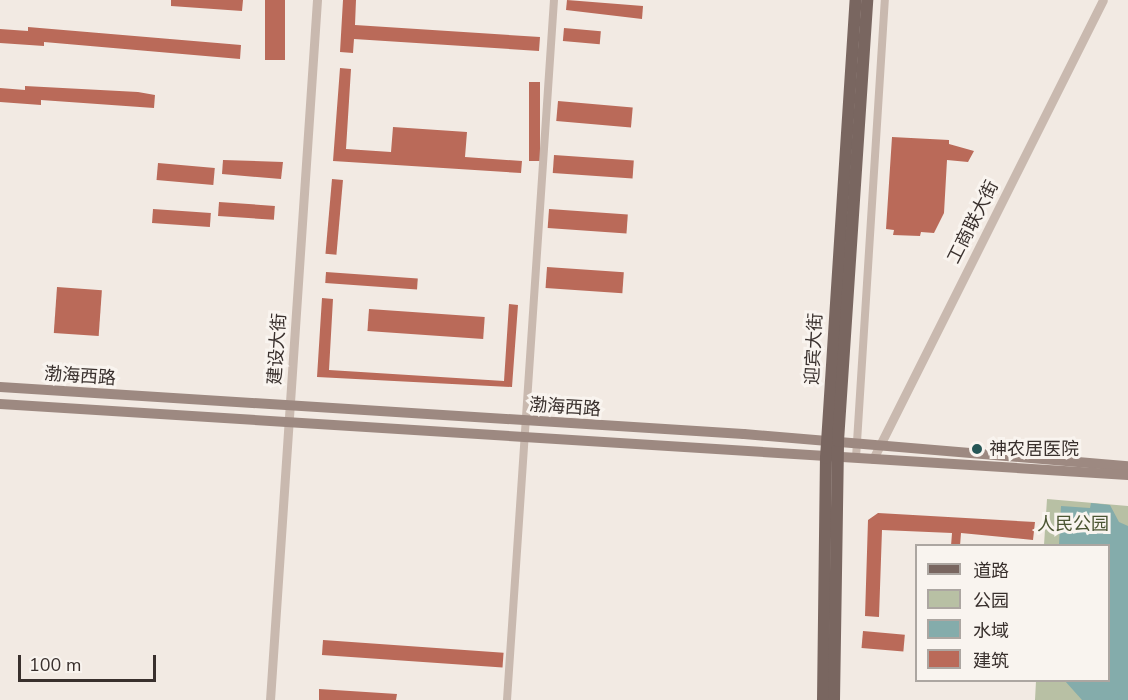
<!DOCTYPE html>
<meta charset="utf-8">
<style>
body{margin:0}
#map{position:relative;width:1128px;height:700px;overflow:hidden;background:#f2eae3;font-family:"Nunito Sans","Noto Sans SC",sans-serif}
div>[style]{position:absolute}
.green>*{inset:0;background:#b8c0a4}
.water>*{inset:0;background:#84acab}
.building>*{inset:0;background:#ba6a59;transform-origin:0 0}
.minor>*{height:8px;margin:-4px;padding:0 4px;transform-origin:4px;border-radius:4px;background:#c9b9af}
.tertiary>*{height:9px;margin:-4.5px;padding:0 4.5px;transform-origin:4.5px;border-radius:4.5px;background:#c9b9af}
.secondary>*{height:10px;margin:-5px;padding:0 5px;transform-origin:5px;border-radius:5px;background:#9d8981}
.primary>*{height:12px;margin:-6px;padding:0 6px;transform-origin:6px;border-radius:6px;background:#796660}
.dots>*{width:16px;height:16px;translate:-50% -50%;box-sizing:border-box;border:3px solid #f9f4ef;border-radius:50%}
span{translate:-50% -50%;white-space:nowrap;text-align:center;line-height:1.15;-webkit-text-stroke:6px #f9f4ef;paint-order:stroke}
.street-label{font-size:18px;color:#39302d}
.poi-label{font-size:18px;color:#39302d}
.left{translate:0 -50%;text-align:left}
.park-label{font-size:18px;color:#4b5533}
.legend{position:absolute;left:915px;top:544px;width:195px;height:138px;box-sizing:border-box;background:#f9f4ef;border:2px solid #aca6a1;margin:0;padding:8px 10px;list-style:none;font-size:18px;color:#39302d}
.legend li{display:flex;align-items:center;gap:12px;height:30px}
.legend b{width:30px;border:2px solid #aca6a1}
.scale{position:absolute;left:18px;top:655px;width:138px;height:27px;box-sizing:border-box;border:3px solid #39302d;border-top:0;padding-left:8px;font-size:18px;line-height:21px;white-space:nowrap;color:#39302d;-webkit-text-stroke:4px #f9f4ef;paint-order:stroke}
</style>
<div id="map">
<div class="green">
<div style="clip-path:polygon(1047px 499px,1128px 506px,1128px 700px,1035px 700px,1036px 681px,1108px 680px,1108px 546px,1044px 545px)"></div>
</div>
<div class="water">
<div style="clip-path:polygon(1091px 503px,1110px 505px,1119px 522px,1128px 526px,1128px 700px,1082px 700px,1065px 681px,1108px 680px,1108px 546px,1059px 545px,1061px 506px,1090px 508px)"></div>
</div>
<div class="building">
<div style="clip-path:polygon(171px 0,243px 0,242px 11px,171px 6px)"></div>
<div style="left:265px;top:0;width:20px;height:60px"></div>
<div style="clip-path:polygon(343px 0,356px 0,355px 25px,540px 37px,539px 51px,354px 39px,353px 53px,340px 52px)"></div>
<div style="clip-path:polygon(567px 0,643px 6px,642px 19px,566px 10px)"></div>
<div style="clip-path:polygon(28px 27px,241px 45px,240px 59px,44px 42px,44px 46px,0 43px,0 29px,28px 31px)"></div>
<div style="left:564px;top:28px;width:37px;height:13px;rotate:5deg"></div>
<div style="clip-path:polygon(340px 68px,351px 69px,346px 149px,391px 152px,393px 127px,467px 132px,465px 157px,522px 161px,521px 173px,333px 161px)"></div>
<div style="left:529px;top:82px;width:11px;height:79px"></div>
<div style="clip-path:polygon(25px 86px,138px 92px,155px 95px,154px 108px,41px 100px,41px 105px,0 102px,0 88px,25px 90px)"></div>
<div style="left:558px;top:101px;width:75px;height:20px;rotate:5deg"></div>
<div style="clip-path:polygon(892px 137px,949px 140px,949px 144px,974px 151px,968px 162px,947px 160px,944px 213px,934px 233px,921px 232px,920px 236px,893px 235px,894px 230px,886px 229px)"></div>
<div style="left:554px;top:155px;width:80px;height:18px;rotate:4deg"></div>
<div style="clip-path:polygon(223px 160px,283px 162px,281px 179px,222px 174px)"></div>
<div style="left:158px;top:163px;width:57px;height:17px;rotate:5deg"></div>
<div style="left:332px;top:179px;width:11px;height:75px;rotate:5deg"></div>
<div style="left:219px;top:202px;width:56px;height:14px;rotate:4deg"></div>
<div style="left:153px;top:209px;width:58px;height:14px;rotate:4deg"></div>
<div style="left:549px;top:209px;width:79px;height:19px;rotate:4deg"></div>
<div style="left:547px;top:267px;width:77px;height:21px;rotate:4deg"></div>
<div style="left:326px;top:272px;width:92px;height:11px;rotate:4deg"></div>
<div style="left:57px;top:287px;width:45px;height:46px;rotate:4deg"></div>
<div style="clip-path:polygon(322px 298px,333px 299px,329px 370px,504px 381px,509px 304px,518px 305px,512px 387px,317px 377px)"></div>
<div style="left:369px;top:309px;width:116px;height:22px;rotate:4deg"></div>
<div style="clip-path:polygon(878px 513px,1035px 522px,1033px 540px,961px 533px,960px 546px,951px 546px,952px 533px,882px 530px,879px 617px,865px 616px,868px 520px)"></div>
<div style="left:863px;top:631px;width:42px;height:17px;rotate:5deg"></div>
<div style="left:323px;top:640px;width:181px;height:15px;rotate:4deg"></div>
<div style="clip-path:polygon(319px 689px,397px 694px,396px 700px,319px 700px)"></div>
</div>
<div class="minor">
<div style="left:856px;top:458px;width:459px;rotate:-86.4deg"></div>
<div style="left:507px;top:700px;width:702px;rotate:-86.16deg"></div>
</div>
<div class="tertiary">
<div style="left:873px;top:459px;width:513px;rotate:-63.39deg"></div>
<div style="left:270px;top:700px;width:702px;rotate:-86.16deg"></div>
</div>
<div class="secondary">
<div style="left:0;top:387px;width:745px;rotate:3.61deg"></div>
<div style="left:744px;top:434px;width:385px;rotate:4.8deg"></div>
<div style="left:0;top:404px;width:1130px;rotate:3.6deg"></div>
</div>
<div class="primary">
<div style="left:823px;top:700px;width:242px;rotate:-89.3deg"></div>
<div style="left:826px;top:458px;width:459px;rotate:-86.3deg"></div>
<div style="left:834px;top:700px;width:259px;rotate:-89.1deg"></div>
<div style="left:838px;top:441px;width:442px;rotate:-86.2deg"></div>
</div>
<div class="dots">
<div style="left:977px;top:449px;background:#265656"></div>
</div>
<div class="street-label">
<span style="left:973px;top:222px;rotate:-63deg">工商联大街</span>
<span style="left:277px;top:349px;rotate:-86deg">建设大街</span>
<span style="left:814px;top:349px;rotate:-87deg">迎宾大街</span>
<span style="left:80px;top:376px;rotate:4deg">渤海西路</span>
<span style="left:565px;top:407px;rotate:4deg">渤海西路</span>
</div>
<div class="poi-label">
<span class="left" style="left:989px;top:449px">神农居医院</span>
</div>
<div class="park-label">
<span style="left:1073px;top:524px">人民公园</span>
</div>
<ul class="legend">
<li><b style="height:8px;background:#796660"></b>道路</li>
<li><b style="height:16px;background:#b8c0a4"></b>公园</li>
<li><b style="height:16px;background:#84acab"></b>水域</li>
<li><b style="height:16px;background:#ba6a59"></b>建筑</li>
</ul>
<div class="scale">100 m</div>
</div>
